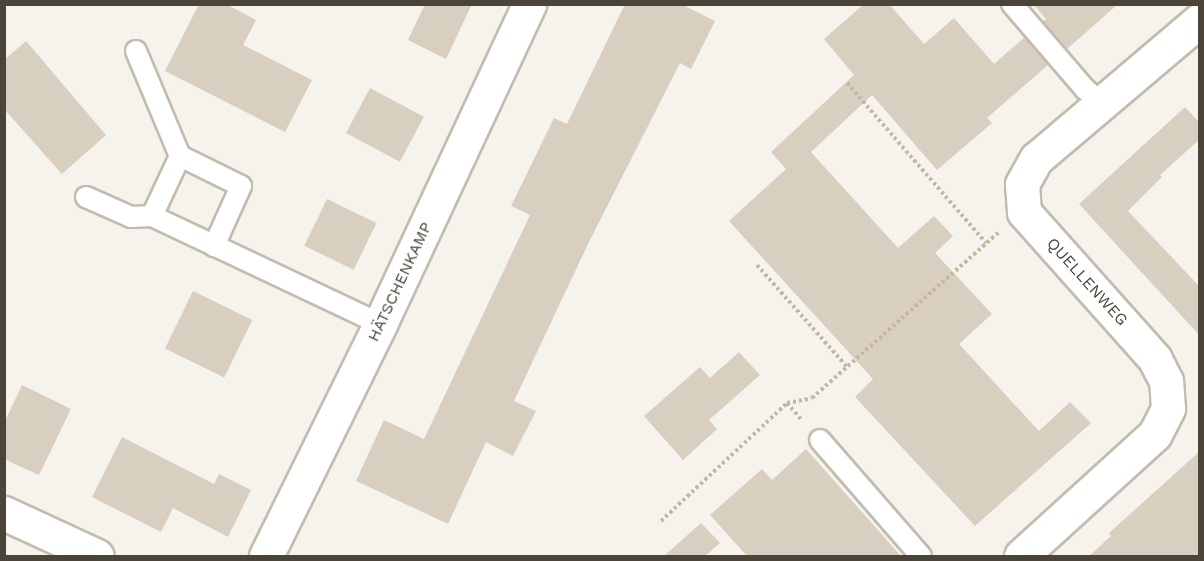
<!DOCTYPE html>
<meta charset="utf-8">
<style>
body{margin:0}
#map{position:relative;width:1204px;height:561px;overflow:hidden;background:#f6f3ec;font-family:"Work Sans",sans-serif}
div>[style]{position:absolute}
.building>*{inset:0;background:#d8cfc1;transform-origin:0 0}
.path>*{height:4px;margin-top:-2px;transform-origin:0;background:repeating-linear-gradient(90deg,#c4b79f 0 3px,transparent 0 6px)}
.roads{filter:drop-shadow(2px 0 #c2bbae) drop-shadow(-2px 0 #c2bbae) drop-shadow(0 2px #c2bbae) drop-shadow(0 -2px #c2bbae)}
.lane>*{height:20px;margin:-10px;padding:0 10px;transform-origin:10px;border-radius:10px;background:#fff}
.street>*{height:33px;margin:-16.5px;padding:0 16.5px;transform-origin:16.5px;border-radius:16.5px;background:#fff}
span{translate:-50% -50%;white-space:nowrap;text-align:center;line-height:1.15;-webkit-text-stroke:4.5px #fff;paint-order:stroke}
.street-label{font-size:16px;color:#4b4439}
.frame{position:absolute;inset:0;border:6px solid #4b4439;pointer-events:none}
</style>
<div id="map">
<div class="building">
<div style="clip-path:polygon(199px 4px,226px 4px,256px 20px,243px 45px,312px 80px,285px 132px,165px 71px)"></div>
<div style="clip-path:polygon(425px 4px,472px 4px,446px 59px,408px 40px)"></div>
<div style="clip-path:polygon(625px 4px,681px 4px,715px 21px,691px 69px,680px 63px,588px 244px,514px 401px,536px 411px,513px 456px,486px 442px,448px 524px,356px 481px,384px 420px,424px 439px,530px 215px,511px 206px,554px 118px,567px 124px)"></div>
<div style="clip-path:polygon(864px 4px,889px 4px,924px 44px,954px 18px,994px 64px,1025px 37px,1048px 65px,987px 118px,992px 123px,937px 170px,872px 95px,811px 152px,898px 248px,934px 216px,953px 236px,935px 253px,992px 314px,959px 344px,1039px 431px,1070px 402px,1091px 423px,975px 526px,855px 397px,873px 379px,729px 221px,786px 169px,771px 152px,854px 75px,824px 39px)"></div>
<div style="clip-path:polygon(1033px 4px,1118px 4px,1067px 49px,1043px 21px,1046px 19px)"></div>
<div style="clip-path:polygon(26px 41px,106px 135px,62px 174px,4px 109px,4px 60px)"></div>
<div style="left:370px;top:88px;width:61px;height:51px;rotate:28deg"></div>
<div style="clip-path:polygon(1185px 107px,1200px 123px,1200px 139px,1160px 175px,1162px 177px,1128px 211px,1200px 287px,1200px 336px,1079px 204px)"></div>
<div style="left:327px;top:199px;width:55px;height:52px;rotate:26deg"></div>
<div style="left:193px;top:291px;width:66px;height:64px;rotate:26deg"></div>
<div style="clip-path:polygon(739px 352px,760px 375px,709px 420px,717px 429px,683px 460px,644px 416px,700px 367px,710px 378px)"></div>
<div style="clip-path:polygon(22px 385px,71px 409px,39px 475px,4px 459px,4px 423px)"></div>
<div style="clip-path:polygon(122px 437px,214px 484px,219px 474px,251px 490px,228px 537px,173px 508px,161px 532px,92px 497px)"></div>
<div style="clip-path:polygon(806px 449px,901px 556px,747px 556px,710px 515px,762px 469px,772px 480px)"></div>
<div style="clip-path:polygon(1200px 451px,1200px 556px,1089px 556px,1111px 536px,1109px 533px)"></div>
<div style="clip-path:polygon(701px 523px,720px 543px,705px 556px,664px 556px)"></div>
</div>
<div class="path">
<div style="left:847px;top:83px;width:212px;rotate:49deg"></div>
<div style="left:757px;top:265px;width:137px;rotate:48.5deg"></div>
<div style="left:787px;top:403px;width:23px;rotate:49deg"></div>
<div style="left:661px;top:521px;width:173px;rotate:-43.1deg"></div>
<div style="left:787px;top:403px;width:25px;rotate:-11deg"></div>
<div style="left:812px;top:398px;width:249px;rotate:-41.6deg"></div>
</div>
<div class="roads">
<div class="lane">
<div style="left:1012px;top:4px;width:112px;rotate:49.3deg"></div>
<div style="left:1085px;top:89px;width:21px;rotate:41deg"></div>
<div style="left:136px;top:51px;width:114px;rotate:67.3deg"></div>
<div style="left:180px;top:156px;width:66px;rotate:115deg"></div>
<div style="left:152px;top:216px;width:252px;rotate:25.3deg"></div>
<div style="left:180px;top:156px;width:68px;rotate:26.2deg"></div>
<div style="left:241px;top:186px;width:66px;rotate:114.2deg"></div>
<div style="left:86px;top:197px;width:49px;rotate:24deg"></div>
<div style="left:131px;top:217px;width:21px;rotate:-3deg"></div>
<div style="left:820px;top:440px;width:154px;rotate:49deg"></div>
</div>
<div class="street">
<div style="left:4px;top:513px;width:102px;rotate:24.8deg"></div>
<div style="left:266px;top:556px;width:258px;rotate:-63.8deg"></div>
<div style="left:380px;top:324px;width:353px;rotate:-65deg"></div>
<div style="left:1021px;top:556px;width:181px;rotate:-42.3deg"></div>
<div style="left:1155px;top:434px;width:29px;rotate:-63deg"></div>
<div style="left:1168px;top:408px;width:27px;rotate:-94deg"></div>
<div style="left:1166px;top:381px;width:25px;rotate:-117deg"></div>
<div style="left:1155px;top:359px;width:197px;rotate:-131.7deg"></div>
<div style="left:1024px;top:212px;width:28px;rotate:-94deg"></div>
<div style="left:1022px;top:184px;width:29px;rotate:-61deg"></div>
<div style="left:1036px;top:159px;width:215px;rotate:-40.3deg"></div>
</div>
</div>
<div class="street-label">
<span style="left:400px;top:282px;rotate:-65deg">HÄTSCHENKAMP</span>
<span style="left:1087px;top:282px;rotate:48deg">QUELLENWEG</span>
</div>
<div class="frame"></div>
</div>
